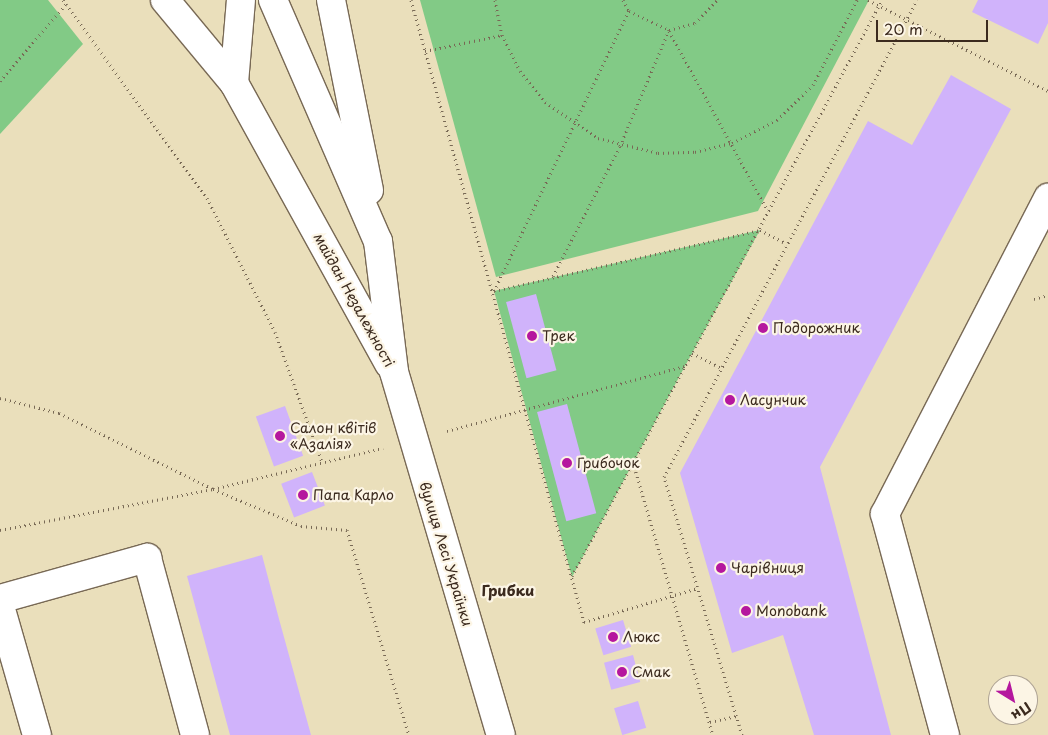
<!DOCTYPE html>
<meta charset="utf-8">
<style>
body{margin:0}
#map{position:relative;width:1048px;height:735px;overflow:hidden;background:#eadfbb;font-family:"Playpen Sans",sans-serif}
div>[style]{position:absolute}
.green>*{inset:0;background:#82ca86}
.building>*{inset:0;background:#d0b3fb;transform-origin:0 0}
.path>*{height:3px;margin-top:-1.5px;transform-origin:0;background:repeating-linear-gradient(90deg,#786955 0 1px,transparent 0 5px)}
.roads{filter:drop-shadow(1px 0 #786955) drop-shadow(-1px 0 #786955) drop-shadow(0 1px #786955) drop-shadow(0 -1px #786955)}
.minor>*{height:28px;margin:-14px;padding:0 14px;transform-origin:14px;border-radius:14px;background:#fff}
.major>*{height:28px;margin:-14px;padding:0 14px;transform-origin:14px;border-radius:14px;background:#fff}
.dots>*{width:14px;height:14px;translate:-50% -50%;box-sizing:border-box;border:2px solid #fcf5e5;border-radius:50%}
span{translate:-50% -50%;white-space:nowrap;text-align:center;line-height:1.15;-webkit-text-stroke:4.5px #fcf5e5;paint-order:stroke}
.street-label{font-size:14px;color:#3b2a1e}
.poi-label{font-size:14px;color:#3b2a1e}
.left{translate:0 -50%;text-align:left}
.neighbourhood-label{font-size:15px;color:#3b2a1e;font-weight:700}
.north{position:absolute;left:988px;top:675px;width:50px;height:50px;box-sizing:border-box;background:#fcf5e5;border:1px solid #afa495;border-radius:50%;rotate:144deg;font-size:14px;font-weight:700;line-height:20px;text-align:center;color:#3b2a1e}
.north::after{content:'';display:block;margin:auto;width:18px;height:22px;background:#b5179e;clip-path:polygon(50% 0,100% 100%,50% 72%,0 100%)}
.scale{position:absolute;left:876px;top:20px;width:112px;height:22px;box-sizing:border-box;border:2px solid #3b2a1e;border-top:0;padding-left:6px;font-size:15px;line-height:18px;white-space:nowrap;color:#3b2a1e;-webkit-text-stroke:4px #fcf5e5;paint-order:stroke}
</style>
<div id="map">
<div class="green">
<div style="clip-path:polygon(0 0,48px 0,83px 44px,0 134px)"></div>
<div style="clip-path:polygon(420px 0,869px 0,758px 211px,496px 277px)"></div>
<div style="clip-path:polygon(760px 230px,685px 366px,572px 577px,494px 291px)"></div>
</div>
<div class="building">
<div style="clip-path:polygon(978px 0,1048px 0,1048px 23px,1038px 44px,972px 12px)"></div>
<div style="clip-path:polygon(951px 75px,1011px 109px,820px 467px,891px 735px,814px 735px,783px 635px,732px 653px,680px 473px,868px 121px,912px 145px)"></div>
<div style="left:536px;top:294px;width:79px;height:31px;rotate:75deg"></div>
<div style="left:567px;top:404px;width:113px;height:31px;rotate:75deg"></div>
<div style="left:285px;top:406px;width:53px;height:31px;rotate:70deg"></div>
<div style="left:312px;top:472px;width:36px;height:33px;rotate:69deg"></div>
<div style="clip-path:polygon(262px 555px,279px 619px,311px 735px,230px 735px,187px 576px)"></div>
<div style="left:623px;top:620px;width:28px;height:29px;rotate:73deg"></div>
<div style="left:633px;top:655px;width:28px;height:30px;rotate:75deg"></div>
<div style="left:638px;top:701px;width:28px;height:25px;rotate:73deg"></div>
</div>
<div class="path">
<div style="left:63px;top:0;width:245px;rotate:54deg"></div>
<div style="left:207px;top:198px;width:150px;rotate:63.1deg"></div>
<div style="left:275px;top:332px;width:138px;rotate:70.1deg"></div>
<div style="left:411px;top:0;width:646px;rotate:74.46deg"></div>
<div style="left:584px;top:622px;width:119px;rotate:-16.6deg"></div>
<div style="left:495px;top:0;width:36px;rotate:79deg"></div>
<div style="left:502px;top:35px;width:40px;rotate:63.4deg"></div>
<div style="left:520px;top:71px;width:40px;rotate:51deg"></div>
<div style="left:545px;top:102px;width:64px;rotate:34.2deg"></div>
<div style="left:598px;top:138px;width:62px;rotate:14deg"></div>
<div style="left:658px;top:153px;width:37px;rotate:-2deg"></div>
<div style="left:695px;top:152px;width:38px;rotate:-14deg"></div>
<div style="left:732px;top:143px;width:51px;rotate:-27.1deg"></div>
<div style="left:777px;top:120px;width:50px;rotate:-44.2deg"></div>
<div style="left:813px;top:85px;width:96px;rotate:-62.6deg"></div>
<div style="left:623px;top:0;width:13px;rotate:61deg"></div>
<div style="left:629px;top:11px;width:44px;rotate:25.4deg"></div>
<div style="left:669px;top:30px;width:27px;rotate:-15deg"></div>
<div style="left:695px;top:23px;width:32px;rotate:-46deg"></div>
<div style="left:868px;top:0;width:202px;rotate:26.8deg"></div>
<div style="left:669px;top:31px;width:205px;rotate:61.2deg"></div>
<div style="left:425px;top:51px;width:79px;rotate:-11.7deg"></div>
<div style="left:0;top:81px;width:101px;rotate:-49.4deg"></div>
<div style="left:553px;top:276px;width:146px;rotate:-62.7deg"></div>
<div style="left:620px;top:146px;width:126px;rotate:-67.1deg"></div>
<div style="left:494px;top:291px;width:311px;rotate:-64.3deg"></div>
<div style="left:494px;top:291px;width:273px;rotate:-12.9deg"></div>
<div style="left:760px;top:230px;width:30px;rotate:27deg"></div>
<div style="left:1034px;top:299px;width:15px;rotate:-16deg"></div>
<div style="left:692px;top:353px;width:34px;rotate:27deg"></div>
<div style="left:0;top:398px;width:61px;rotate:14.3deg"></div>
<div style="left:59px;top:413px;width:172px;rotate:26.3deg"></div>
<div style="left:213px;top:489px;width:95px;rotate:22.8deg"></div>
<div style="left:301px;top:526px;width:46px;rotate:5deg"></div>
<div style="left:347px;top:530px;width:214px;rotate:73.2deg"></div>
<div style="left:447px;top:431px;width:247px;rotate:-15.3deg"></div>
<div style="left:633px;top:462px;width:284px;rotate:73.7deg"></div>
<div style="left:0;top:530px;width:217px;rotate:-10.9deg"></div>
<div style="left:213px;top:489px;width:175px;rotate:-13.6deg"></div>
<div style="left:572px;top:576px;width:654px;rotate:-61.71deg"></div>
<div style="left:710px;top:722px;width:27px;rotate:-13deg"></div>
<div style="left:742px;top:735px;width:270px;rotate:-106.8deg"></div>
<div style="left:664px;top:477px;width:540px;rotate:-62.06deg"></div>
</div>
<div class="roads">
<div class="minor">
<div style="left:0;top:599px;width:153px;rotate:-15.6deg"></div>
<div style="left:147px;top:558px;width:183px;rotate:74.8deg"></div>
<div style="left:0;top:606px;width:134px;rotate:74deg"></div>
<div style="left:945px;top:735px;width:229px;rotate:-105.2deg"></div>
<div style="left:885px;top:514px;width:356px;rotate:-62.7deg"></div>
</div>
<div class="major">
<div style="left:165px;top:0;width:108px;rotate:50.3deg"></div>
<div style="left:234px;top:83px;width:321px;rotate:61.1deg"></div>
<div style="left:273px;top:0;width:263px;rotate:66.5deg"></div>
<div style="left:378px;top:241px;width:132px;rotate:83deg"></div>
<div style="left:394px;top:372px;width:378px;rotate:73.6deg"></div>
<div style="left:331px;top:0;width:194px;rotate:78.7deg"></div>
<div style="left:234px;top:83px;width:83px;rotate:-85.2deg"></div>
</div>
</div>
<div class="dots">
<div style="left:763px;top:328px;background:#b5179e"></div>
<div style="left:532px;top:336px;background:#b5179e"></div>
<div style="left:730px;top:400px;background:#b5179e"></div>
<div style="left:280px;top:436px;background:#b5179e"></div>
<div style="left:567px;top:463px;background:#b5179e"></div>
<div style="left:303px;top:495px;background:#b5179e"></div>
<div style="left:721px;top:568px;background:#b5179e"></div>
<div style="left:746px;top:611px;background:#b5179e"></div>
<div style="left:613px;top:637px;background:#b5179e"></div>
<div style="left:622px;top:672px;background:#b5179e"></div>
</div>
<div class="street-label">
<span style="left:354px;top:300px;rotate:61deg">майдан Незалежності</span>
<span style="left:446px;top:554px;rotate:73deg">вулиця Лесі Українки</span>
</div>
<div class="poi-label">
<span class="left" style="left:773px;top:328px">Подорожник</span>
<span class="left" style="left:542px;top:336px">Трек</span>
<span class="left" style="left:740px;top:400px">Ласунчик</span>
<span class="left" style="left:290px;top:436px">Салон квітів<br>«Азалія»</span>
<span class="left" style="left:577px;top:463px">Грибочок</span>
<span class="left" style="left:313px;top:495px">Папа Карло</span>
<span class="left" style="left:731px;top:568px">Чарівниця</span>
<span class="left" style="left:756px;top:611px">Monobank</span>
<span class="left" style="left:623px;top:637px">Люкс</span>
<span class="left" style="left:632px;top:672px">Смак</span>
</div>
<div class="neighbourhood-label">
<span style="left:508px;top:590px">Грибки</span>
</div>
<div class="north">Пн</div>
<div class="scale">20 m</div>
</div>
